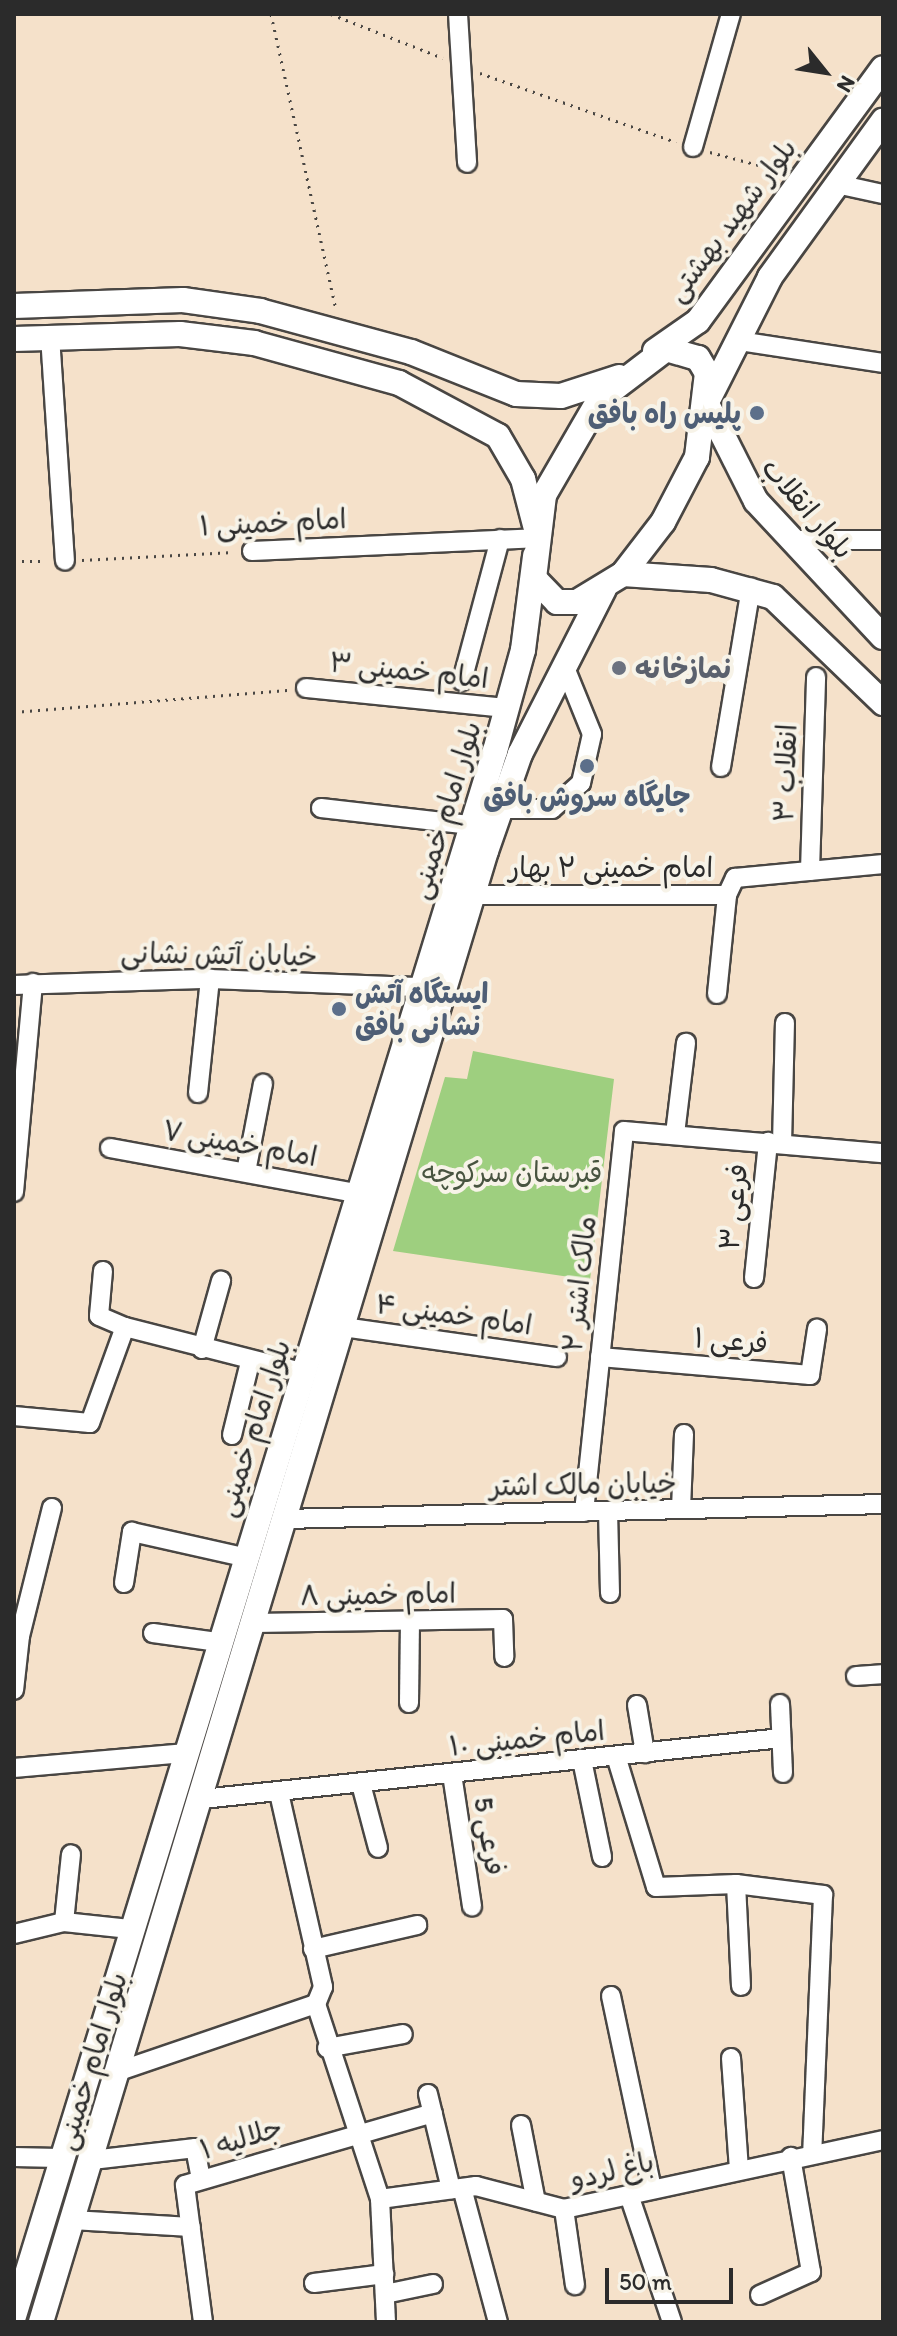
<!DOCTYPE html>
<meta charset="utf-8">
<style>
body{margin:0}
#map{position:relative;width:897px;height:2336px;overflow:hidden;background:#f5e1ca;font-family:Itim,"Playpen Sans Arabic",sans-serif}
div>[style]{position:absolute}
.green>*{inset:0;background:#9ecf7f}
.path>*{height:3px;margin-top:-1.5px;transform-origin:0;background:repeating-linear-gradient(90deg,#494643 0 2px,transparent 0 8px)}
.roads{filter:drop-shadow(2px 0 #494643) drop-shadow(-2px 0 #494643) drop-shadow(0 2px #494643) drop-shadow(0 -2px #494643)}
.minor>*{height:18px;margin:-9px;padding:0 9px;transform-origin:9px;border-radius:9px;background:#fff}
.major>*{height:24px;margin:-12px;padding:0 12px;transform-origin:12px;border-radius:12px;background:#fff}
.dots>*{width:22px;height:22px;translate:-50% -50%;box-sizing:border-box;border:4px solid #f7f3e8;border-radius:50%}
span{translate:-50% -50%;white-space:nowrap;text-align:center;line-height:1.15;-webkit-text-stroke:8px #f7f3e8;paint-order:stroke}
.street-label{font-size:28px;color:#2b2b2b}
.service-label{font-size:28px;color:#4e5e75;font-weight:700}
.right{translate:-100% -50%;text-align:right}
.left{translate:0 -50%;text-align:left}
.worship-label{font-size:28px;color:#5b616d;font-weight:700}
.park-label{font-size:28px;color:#485440}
.frame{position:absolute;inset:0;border:16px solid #2b2b2b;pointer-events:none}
.north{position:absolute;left:785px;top:32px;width:80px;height:80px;-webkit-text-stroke:6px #f7f3e8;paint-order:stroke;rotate:120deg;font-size:22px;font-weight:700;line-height:32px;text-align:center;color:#2b2b2b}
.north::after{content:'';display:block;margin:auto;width:28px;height:36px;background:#2b2b2b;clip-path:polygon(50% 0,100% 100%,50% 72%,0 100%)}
.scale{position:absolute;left:605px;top:2268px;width:128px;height:36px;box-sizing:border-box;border:4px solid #2b2b2b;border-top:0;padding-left:10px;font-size:24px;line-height:28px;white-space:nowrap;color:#2b2b2b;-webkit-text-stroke:6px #f7f3e8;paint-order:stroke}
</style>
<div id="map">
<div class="green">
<div style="clip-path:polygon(473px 1051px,614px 1079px,590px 1280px,393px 1251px,445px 1077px,467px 1079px)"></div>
</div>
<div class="path">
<div style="left:271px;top:14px;width:303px;rotate:77.6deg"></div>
<div style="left:331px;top:14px;width:120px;rotate:21.4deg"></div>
<div style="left:480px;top:73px;width:208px;rotate:19.4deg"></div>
<div style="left:710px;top:152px;width:77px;rotate:15.1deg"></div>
<div style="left:82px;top:560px;width:152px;rotate:-3deg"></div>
<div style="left:14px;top:561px;width:32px"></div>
<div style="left:14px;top:712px;width:277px;rotate:-4.6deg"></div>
</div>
<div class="roads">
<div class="minor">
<div style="left:458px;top:14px;width:149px;rotate:86.5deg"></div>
<div style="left:693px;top:147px;width:138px;rotate:-74.1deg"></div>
<div style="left:837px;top:184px;width:47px;rotate:12.3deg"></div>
<div style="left:50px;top:336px;width:225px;rotate:86.2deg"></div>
<div style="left:739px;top:341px;width:146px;rotate:8.7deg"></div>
<div style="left:793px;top:540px;width:90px"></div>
<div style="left:252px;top:551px;width:283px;rotate:-2.6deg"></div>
<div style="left:462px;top:681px;width:147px;rotate:-75deg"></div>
<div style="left:306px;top:688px;width:202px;rotate:5.7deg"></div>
<div style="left:721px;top:767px;width:182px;rotate:-80.5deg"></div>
<div style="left:321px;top:808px;width:151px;rotate:6.5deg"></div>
<div style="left:503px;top:809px;width:49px"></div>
<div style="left:552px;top:809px;width:39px;rotate:-42deg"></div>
<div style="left:581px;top:783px;width:50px;rotate:-77.3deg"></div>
<div style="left:592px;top:734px;width:69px;rotate:-112.1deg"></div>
<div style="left:810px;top:871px;width:194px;rotate:-88.2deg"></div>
<div style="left:472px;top:895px;width:255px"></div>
<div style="left:727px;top:895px;width:19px;rotate:-65deg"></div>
<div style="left:735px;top:878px;width:149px;rotate:-5.4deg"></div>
<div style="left:14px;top:985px;width:196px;rotate:-1.8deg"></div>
<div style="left:210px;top:979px;width:213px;rotate:2.2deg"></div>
<div style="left:717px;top:994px;width:100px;rotate:-84.2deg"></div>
<div style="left:198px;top:1093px;width:115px;rotate:-84deg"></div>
<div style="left:675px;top:1134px;width:92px;rotate:-83.1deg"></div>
<div style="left:782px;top:1144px;width:121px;rotate:-88.6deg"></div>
<div style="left:110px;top:1148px;width:255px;rotate:10.4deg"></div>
<div style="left:246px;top:1172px;width:90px;rotate:-79.1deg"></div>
<div style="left:14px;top:1192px;width:210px;rotate:-84.8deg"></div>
<div style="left:103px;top:1271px;width:45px;rotate:95.1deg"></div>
<div style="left:99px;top:1316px;width:28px;rotate:23deg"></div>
<div style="left:754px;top:1278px;width:137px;rotate:-84.1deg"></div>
<div style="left:343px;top:1327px;width:216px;rotate:8deg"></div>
<div style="left:202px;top:1349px;width:71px;rotate:-74.4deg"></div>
<div style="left:600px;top:1357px;width:211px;rotate:4.9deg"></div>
<div style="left:810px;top:1375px;width:47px;rotate:-81.3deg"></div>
<div style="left:14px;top:1416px;width:76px;rotate:5.3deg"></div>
<div style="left:90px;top:1423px;width:102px;rotate:-70deg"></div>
<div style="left:125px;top:1327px;width:183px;rotate:14.3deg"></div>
<div style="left:232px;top:1435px;width:75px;rotate:-76.1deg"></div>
<div style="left:681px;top:1509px;width:75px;rotate:-87.7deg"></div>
<div style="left:608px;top:1511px;width:82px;rotate:88.6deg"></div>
<div style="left:584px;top:1512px;width:383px;rotate:-84deg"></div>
<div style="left:624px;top:1131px;width:260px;rotate:4.9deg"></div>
<div style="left:284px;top:1519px;width:599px;rotate:-1.43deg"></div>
<div style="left:124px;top:1583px;width:52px;rotate:-81.1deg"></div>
<div style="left:132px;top:1532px;width:114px;rotate:12.7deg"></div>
<div style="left:254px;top:1623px;width:249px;rotate:-0.9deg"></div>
<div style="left:503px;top:1619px;width:38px;rotate:88deg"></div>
<div style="left:153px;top:1633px;width:66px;rotate:7.9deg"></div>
<div style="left:14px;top:1635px;width:6px;rotate:9deg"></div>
<div style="left:20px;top:1636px;width:54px;rotate:96.3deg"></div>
<div style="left:20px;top:1636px;width:132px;rotate:-76deg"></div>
<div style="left:856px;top:1676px;width:27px;rotate:-4deg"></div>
<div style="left:409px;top:1703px;width:80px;rotate:-89.3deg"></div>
<div style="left:780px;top:1704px;width:69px;rotate:87.5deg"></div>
<div style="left:637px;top:1705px;width:49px;rotate:80.5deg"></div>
<div style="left:616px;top:1756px;width:137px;rotate:73deg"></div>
<div style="left:656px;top:1887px;width:80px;rotate:-2.1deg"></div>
<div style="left:736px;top:1884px;width:88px;rotate:7.2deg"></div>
<div style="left:823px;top:1895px;width:259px;rotate:92.4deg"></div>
<div style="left:582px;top:1760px;width:99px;rotate:78.3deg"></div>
<div style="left:14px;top:1768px;width:173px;rotate:-5deg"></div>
<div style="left:452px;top:1774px;width:134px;rotate:81.4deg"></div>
<div style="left:361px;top:1784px;width:66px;rotate:75.1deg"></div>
<div style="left:279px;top:1793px;width:199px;rotate:77.2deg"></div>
<div style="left:323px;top:1987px;width:18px;rotate:112deg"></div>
<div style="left:316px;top:2004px;width:205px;rotate:71.8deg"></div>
<div style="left:380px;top:2199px;width:123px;rotate:87.2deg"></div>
<div style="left:202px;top:1799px;width:582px;rotate:-6.01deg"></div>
<div style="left:736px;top:1884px;width:102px;rotate:87.2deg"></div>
<div style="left:64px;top:1922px;width:68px;rotate:-84.1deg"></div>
<div style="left:14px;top:1934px;width:51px;rotate:-13.5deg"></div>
<div style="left:64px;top:1922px;width:66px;rotate:6.1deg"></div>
<div style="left:313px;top:1949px;width:107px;rotate:-13deg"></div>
<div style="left:611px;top:1996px;width:197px;rotate:78deg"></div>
<div style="left:327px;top:2048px;width:77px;rotate:-10.4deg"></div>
<div style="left:731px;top:2058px;width:112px;rotate:85.9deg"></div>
<div style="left:119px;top:2071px;width:208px;rotate:-18.8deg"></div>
<div style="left:428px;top:2094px;width:98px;rotate:76.4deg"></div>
<div style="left:521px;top:2125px;width:78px;rotate:79deg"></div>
<div style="left:14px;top:2157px;width:45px;rotate:1.3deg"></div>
<div style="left:92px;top:2160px;width:104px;rotate:-6.6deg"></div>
<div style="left:195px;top:2148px;width:32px;rotate:79deg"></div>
<div style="left:462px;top:2188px;width:139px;rotate:75deg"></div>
<div style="left:629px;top:2195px;width:134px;rotate:71.3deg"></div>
<div style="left:380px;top:2199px;width:97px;rotate:-7.7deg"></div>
<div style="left:476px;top:2186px;width:91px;rotate:14.6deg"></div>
<div style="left:564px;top:2209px;width:326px;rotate:-12.2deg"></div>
<div style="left:564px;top:2209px;width:77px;rotate:81.8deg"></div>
<div style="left:72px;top:2220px;width:119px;rotate:3.4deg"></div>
<div style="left:314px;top:2283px;width:71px;rotate:-7.3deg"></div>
<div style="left:385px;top:2294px;width:49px;rotate:-11.8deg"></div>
<div style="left:760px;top:2295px;width:56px;rotate:-24.3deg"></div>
<div style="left:811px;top:2272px;width:117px;rotate:-99.9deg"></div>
<div style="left:203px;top:2322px;width:138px;rotate:-97.5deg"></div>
<div style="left:185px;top:2185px;width:258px;rotate:-16.2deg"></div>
</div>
<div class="major">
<div style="left:14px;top:306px;width:169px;rotate:-2deg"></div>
<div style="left:183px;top:300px;width:78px;rotate:8.1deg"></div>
<div style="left:260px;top:311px;width:156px;rotate:15.2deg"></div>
<div style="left:411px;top:352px;width:113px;rotate:21.8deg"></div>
<div style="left:516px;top:394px;width:45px;rotate:2.5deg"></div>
<div style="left:561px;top:396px;width:61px;rotate:-18.1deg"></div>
<div style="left:14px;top:339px;width:166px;rotate:-1.7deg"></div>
<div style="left:180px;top:334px;width:75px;rotate:6.9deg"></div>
<div style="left:254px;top:343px;width:150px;rotate:15.4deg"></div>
<div style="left:399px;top:383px;width:112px;rotate:28.2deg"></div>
<div style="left:498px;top:436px;width:50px;rotate:59.8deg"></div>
<div style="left:523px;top:479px;width:48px;rotate:75.4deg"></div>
<div style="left:666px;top:349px;width:33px;rotate:16deg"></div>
<div style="left:698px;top:358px;width:17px;rotate:59deg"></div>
<div style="left:707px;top:373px;width:85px;rotate:96.8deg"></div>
<div style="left:697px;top:457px;width:73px;rotate:117.6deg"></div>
<div style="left:663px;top:522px;width:66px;rotate:127.6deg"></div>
<div style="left:623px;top:574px;width:54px;rotate:148.7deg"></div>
<div style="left:577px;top:602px;width:20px;rotate:180deg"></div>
<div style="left:557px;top:602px;width:33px;rotate:-134deg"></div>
<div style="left:534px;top:578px;width:84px;rotate:-83.1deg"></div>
<div style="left:544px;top:495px;width:110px;rotate:-59.9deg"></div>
<div style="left:599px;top:400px;width:84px;rotate:-37.3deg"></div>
<div style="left:655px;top:351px;width:52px;rotate:-34.9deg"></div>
<div style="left:698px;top:321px;width:313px;rotate:-53.8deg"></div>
<div style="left:710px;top:396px;width:133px;rotate:-63.2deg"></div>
<div style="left:770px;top:277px;width:193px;rotate:-54.1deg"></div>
<div style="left:708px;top:406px;width:106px;rotate:63.2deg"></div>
<div style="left:756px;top:501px;width:186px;rotate:47deg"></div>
<div style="left:623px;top:574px;width:88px;rotate:3.9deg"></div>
<div style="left:711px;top:580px;width:64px;rotate:15.3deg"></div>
<div style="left:773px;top:597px;width:153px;rotate:43.9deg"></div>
<div style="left:14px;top:2316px;width:1637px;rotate:-72.92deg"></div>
<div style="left:495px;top:751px;width:105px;rotate:-74.5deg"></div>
<div style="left:523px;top:650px;width:95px;rotate:-82.7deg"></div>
<div style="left:41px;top:2322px;width:1537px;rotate:-73.17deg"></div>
<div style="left:486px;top:851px;width:103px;rotate:-70.7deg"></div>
<div style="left:520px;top:754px;width:185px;rotate:-63deg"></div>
</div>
</div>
<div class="dots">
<div style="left:757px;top:413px;background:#5c6f8a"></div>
<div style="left:619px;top:668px;background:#6b7280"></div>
<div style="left:587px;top:766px;background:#5c6f8a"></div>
<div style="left:339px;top:1009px;background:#5c6f8a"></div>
</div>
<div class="street-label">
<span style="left:731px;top:220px;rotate:-53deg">بلوار شهید بهشتی</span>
<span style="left:808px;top:508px;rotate:49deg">بلوار انقلاب</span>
<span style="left:273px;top:522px;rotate:-3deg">امام خمینی ۱</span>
<span style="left:409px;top:670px;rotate:6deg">امام خمینی ۳</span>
<span style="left:785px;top:773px;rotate:-88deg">انقلاب ۳</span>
<span style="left:445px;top:810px;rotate:-73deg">بلوار امام خمینی</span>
<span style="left:611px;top:867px">امام خمینی ۲ بهار</span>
<span style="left:219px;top:954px;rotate:1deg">خیابان آتش نشانی</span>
<span style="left:240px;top:1143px;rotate:10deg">امام خمینی ۷</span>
<span style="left:733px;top:1207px;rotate:-84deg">فرعی ۳</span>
<span style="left:579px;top:1284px;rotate:-84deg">مالک اشتر ۲</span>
<span style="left:454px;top:1314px;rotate:8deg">امام خمینی ۴</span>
<span style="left:731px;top:1340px;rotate:5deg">فرعی ۱</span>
<span style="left:253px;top:1428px;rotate:-72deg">بلوار امام خمینی</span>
<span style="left:583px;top:1484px;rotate:-1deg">خیابان مالک اشتر</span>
<span style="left:378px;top:1594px;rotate:-1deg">امام خمینی ۸</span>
<span style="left:527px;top:1738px;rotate:-6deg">امام خمینی ۱۰</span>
<span style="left:490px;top:1836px;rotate:81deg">فرعی 5</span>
<span style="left:91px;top:2061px;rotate:-73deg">بلوار امام خمینی</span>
<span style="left:241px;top:2138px;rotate:-17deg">جلالیه ۱</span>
<span style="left:612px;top:2170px;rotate:-13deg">باغ لردو</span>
</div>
<div class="service-label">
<span class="right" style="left:741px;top:413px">پلیس راه بافق</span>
<span style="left:587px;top:796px">جایگاه سروش بافق</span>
<span class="left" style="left:355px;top:1009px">ایستگاه آتش<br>نشانی بافق</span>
</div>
<div class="worship-label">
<span class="left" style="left:635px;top:668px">نمازخانه</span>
</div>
<div class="park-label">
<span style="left:512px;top:1172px">قبرستان سرکوچه</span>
</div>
<div class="frame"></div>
<div class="north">N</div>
<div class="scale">50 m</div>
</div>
